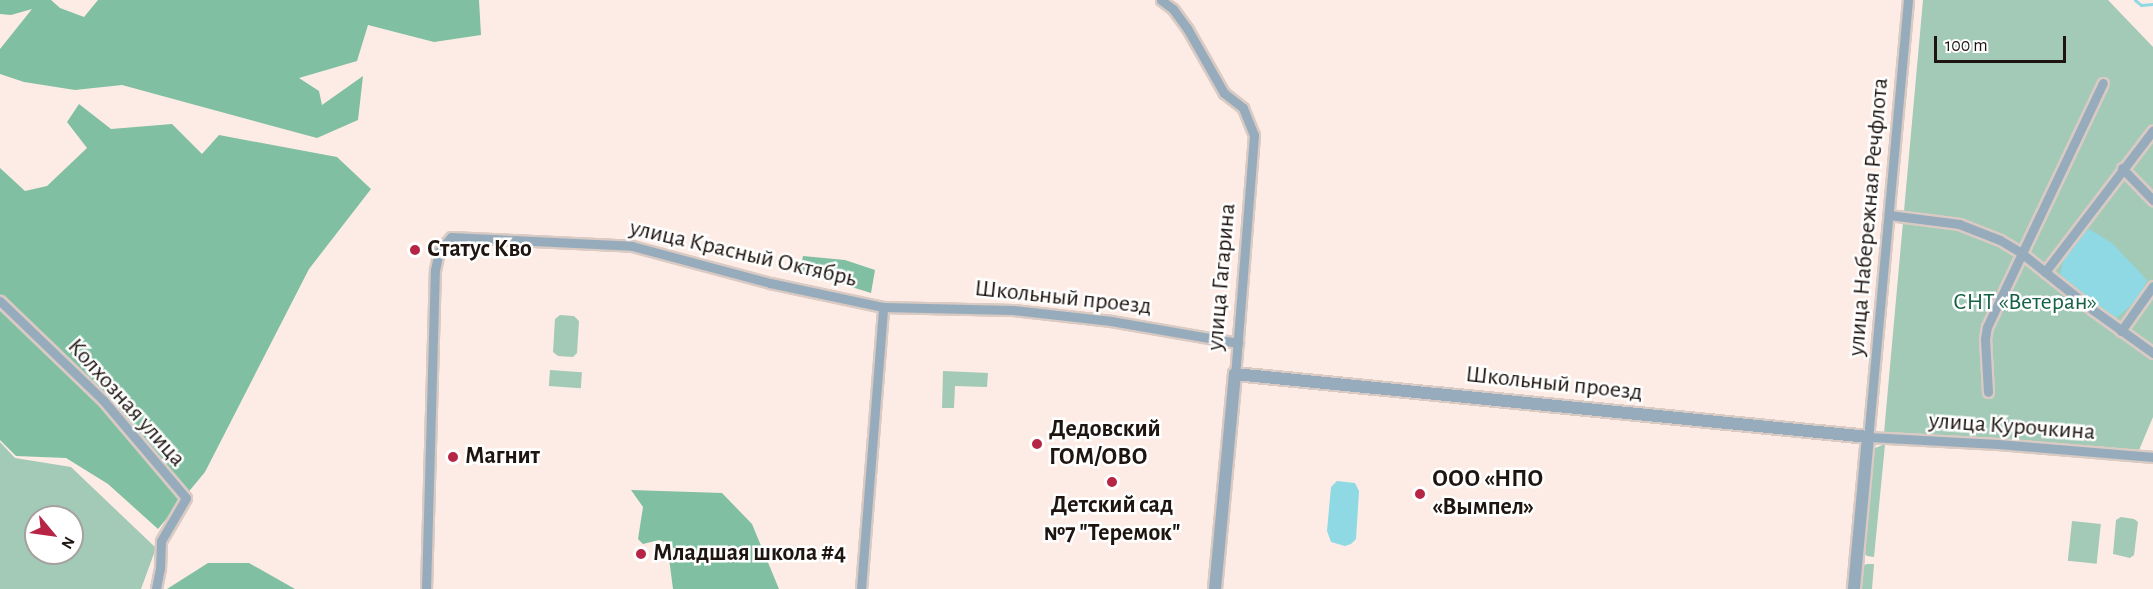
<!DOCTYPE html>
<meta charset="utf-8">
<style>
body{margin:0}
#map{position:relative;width:2153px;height:589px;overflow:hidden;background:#fdece5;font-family:"Alegreya Sans",sans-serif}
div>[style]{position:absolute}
.green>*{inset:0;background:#a3c9b7;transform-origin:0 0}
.forest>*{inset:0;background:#80bfa2}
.water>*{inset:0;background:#8ed9e4}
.stream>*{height:3px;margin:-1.5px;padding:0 1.5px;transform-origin:1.5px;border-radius:1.5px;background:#8ed9e4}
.roads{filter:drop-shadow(2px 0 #d9cac3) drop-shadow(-2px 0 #d9cac3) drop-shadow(0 2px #d9cac3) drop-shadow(0 -2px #d9cac3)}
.minor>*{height:9px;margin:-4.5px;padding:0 4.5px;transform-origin:4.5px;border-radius:4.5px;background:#96acbc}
.tertiary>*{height:12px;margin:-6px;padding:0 6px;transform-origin:6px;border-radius:6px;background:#96acbc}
.dots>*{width:16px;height:16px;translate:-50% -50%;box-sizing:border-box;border:3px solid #fff;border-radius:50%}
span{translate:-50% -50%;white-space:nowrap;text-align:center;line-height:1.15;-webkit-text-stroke:5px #fff;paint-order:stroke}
.street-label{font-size:24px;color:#1e1511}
.poi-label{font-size:24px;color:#1e1511;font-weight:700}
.left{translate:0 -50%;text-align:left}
.park-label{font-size:24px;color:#176247}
.north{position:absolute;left:24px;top:505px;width:60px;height:60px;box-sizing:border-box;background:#fff;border:2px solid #a5a1a0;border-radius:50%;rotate:119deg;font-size:16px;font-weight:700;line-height:24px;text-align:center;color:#1e1511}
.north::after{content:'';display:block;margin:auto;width:21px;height:27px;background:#b62546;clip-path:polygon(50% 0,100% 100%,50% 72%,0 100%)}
.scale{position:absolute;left:1934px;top:36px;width:132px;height:27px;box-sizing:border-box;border:3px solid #1e1511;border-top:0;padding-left:8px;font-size:18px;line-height:21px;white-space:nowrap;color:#1e1511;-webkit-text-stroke:4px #fff;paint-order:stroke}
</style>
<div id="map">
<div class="green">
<div style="clip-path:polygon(1923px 0,2108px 0,2153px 47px,2153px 417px,2139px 450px,1884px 433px)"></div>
<div style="clip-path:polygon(560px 315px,574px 316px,579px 321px,577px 353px,573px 357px,558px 356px,553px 352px,555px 319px)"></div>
<div style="left:550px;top:370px;width:32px;height:16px;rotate:4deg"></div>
<div style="clip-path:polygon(943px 371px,988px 373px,987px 387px,955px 386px,954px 408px,942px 408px)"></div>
<div style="clip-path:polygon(evenodd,0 442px,15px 458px,71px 467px,156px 548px,141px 589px,0 589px,0 442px,36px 517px,72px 517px,72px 553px,36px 553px,36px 517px)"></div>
<div style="clip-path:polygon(1885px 444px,1884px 455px,1874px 557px,1867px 556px,1862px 551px,1871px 457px,1875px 448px)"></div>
<div style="clip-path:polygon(2121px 517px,2134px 519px,2138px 522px,2134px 555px,2130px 558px,2113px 554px,2116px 520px)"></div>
<div style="left:2072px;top:521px;width:29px;height:40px;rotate:6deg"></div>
<div style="clip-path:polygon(1867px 564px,1874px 564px,1872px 589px,1859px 589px,1862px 566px)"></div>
</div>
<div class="forest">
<div style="clip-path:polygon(0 0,51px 0,60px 8px,84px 17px,98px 0,479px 0,481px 35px,434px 42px,368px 25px,357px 61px,299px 78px,319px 91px,322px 105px,363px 76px,358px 120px,317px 138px,122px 85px,75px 90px,24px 82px,0 74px,0 49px,32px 9px,11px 15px,0 14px)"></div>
<div style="clip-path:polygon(79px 104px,111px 129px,172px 124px,202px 154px,219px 135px,337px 157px,371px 189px,309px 269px,205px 472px,158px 529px,108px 484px,66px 458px,16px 456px,0 440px,0 168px,25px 191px,47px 186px,87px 148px,67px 122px)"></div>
<div style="clip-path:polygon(803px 256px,845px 260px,875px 270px,871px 293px,800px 271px)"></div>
<div style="clip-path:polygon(631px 490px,722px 493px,752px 524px,779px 589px,673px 589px,667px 543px,659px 540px,643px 544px,638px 539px,643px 507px)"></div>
<div style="clip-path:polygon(208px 563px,249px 563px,295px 589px,167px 589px)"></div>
</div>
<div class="water">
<div style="clip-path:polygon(2089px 229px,2112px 243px,2147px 280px,2140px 297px,2119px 316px,2113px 318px,2105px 313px,2060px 274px,2064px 258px,2077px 239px)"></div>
<div style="clip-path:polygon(1337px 481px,1355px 483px,1359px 491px,1356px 539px,1351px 544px,1345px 546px,1331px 542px,1327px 531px,1331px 487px)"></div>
</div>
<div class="stream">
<div style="left:2135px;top:0;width:8px;rotate:40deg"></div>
<div style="left:2141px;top:5px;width:12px;rotate:-5deg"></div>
</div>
<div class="roads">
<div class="minor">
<div style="left:1161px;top:0;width:15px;rotate:37deg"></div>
<div style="left:1173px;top:9px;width:24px;rotate:54deg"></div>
<div style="left:1187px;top:28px;width:75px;rotate:60.4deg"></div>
<div style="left:1224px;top:93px;width:24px;rotate:38deg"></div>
<div style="left:1243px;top:108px;width:29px;rotate:68deg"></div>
<div style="left:1254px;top:135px;width:240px;rotate:94.5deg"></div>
<div style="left:1908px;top:0;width:439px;rotate:95.2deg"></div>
<div style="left:1868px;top:437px;width:130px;rotate:3.1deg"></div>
<div style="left:1998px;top:444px;width:156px;rotate:4.8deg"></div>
<div style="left:2122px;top:168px;width:45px;rotate:45.9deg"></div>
<div style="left:1889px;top:215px;width:71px;rotate:7.3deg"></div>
<div style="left:1959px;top:224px;width:44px;rotate:21.3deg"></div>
<div style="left:2000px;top:240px;width:23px;rotate:31deg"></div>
<div style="left:2020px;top:252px;width:93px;rotate:38.5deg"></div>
<div style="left:2093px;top:310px;width:74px;rotate:35.6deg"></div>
<div style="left:2045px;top:272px;width:178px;rotate:-52.7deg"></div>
<div style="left:0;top:301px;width:143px;rotate:43.9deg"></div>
<div style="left:103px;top:400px;width:128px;rotate:49.7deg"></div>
<div style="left:186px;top:498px;width:50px;rotate:120.2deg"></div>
<div style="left:161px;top:541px;width:27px;rotate:92deg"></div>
<div style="left:160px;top:568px;width:21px;rotate:101deg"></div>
<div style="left:2121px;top:331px;width:55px;rotate:-54.6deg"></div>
<div style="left:1988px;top:392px;width:53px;rotate:-93.2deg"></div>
<div style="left:1985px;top:339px;width:12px;rotate:-81deg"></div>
<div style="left:1987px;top:327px;width:270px;rotate:-64.6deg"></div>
<div style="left:426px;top:589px;width:319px;rotate:-88.4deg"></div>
<div style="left:435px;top:270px;width:19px;rotate:-78deg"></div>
<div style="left:439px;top:251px;width:18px;rotate:-49deg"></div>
<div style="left:451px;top:237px;width:181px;rotate:2.8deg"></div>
<div style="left:632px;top:246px;width:143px;rotate:15deg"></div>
<div style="left:770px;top:283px;width:116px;rotate:12deg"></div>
<div style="left:883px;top:307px;width:130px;rotate:1.3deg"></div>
<div style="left:1013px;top:310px;width:99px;rotate:6.4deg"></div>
<div style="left:1111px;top:321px;width:129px;rotate:9.8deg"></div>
<div style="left:861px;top:589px;width:283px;rotate:-85.5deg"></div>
</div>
<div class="tertiary">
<div style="left:1215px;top:589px;width:216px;rotate:-84.7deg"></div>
<div style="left:1235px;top:374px;width:636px;rotate:5.68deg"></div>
<div style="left:1868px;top:437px;width:153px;rotate:95.3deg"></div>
</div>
</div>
<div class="dots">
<div style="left:415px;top:250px;background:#b62546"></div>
<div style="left:1037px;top:444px;background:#b62546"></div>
<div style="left:453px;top:457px;background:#b62546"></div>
<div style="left:1112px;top:482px;background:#b62546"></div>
<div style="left:1420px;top:494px;background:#b62546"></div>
<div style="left:641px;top:554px;background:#b62546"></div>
</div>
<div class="street-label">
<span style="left:1869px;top:217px;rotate:-85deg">улица Набережная Речфлота</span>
<span style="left:743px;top:254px;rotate:13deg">улица Красный Октябрь</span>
<span style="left:1222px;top:277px;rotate:-85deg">улица Гагарина</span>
<span style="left:1063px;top:298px;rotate:6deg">Школьный проезд</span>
<span style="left:1554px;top:384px;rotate:6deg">Школьный проезд</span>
<span style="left:126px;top:403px;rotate:48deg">Колхозная улица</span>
<span style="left:2012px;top:427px;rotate:4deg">улица Курочкина</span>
</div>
<div class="poi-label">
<span class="left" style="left:427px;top:250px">Статус Кво</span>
<span class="left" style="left:1049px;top:444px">Дедовский<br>ГОМ/ОВО</span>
<span class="left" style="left:465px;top:457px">Магнит</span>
<span class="left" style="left:1432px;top:494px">ООО «НПО<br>«Вымпел»</span>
<span style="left:1112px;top:520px">Детский сад<br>№7 "Теремок"</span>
<span class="left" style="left:653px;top:554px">Младшая школа #4</span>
</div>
<div class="park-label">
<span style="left:2025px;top:303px">СНТ «Ветеран»</span>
</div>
<div class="north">N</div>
<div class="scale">100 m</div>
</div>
